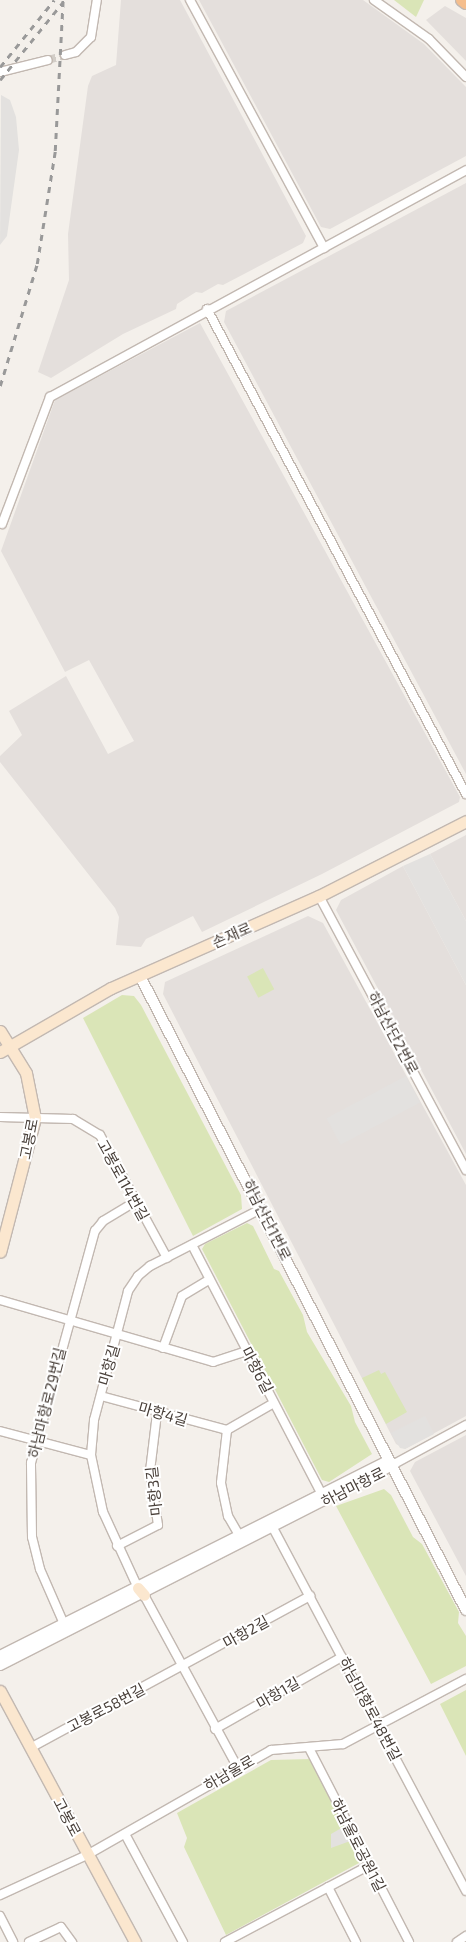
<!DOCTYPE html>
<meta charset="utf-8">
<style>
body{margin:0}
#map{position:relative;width:466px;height:1942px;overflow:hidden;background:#f4f0eb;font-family:"Exo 2","Noto Sans KR",sans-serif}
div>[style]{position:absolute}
.industrial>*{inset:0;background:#e4dfdc}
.green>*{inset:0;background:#dae5b7;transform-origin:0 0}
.parking>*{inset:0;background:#e3e1df;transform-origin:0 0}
.minor-tunnel>*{height:8px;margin-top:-4px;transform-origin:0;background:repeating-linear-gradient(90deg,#d2cdc7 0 8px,transparent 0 12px)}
.roads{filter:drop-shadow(1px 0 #c2b8b1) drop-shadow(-1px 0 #c2b8b1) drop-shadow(0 1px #c2b8b1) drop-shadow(0 -1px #c2b8b1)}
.minor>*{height:8px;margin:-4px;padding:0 4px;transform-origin:4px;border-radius:4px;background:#fff}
.tertiary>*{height:10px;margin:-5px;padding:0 5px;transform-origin:5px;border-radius:5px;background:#fff}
.secondary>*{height:11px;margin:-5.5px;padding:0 5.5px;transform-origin:5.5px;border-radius:5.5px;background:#fbe7cf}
.trunk>*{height:12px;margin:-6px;padding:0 6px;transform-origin:6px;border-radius:6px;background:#f5be8d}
.rail>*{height:2.5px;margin-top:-1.25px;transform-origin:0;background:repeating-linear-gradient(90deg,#999 0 6px,transparent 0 12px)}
span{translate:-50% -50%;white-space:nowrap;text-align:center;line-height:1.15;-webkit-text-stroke:4px #fff;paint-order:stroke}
.street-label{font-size:15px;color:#483f39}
</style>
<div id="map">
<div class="industrial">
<div style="clip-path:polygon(121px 0,180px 0,306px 236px,303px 243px,223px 285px,218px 284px,202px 293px,196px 292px,177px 304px,176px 309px,123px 334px,51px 378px,38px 372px,69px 280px,68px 234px,88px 86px,92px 76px,116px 65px)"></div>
<div style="clip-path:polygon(199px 0,363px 0,424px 44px,466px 87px,466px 156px,330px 229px,321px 227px)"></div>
<div style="clip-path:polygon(445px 6px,466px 18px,466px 61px,426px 20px)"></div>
<div style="clip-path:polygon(466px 183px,466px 774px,224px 322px,226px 311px)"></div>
<div style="clip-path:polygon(200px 323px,460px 797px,459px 802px,322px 874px,202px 932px,193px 916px,146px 939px,141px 947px,116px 945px,119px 917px,115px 908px,0 762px,0 756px,22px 735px,9px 711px,66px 676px,108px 754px,134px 741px,89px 660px,65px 672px,1px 551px,55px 400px)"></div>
<div style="clip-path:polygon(466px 835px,466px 921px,430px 854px)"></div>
<div style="clip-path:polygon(403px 866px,466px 985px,466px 1154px,336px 910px,341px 900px)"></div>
<div style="clip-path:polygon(308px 916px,323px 923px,466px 1185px,466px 1416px,405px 1449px,396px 1444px,163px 994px,165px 982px)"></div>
<div style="clip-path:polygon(466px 1435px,466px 1576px,410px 1471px,415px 1462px)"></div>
</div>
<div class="green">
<div style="clip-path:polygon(394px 0,424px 0,416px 17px)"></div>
<div style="left:263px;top:968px;width:24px;height:18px;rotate:62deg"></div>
<div style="clip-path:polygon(122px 995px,134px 996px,141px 1005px,241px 1195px,242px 1209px,193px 1236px,83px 1018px)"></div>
<div style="clip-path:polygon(247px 1223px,253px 1226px,274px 1269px,279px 1271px,303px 1315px,307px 1332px,351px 1406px,355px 1422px,372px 1454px,329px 1482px,322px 1480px,202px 1249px,205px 1244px)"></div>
<div style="clip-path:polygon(379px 1370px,381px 1374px,385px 1372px,407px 1412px,386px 1424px,362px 1378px)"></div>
<div style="clip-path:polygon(384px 1489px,391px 1495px,413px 1537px,422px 1544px,459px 1612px,458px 1623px,466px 1636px,466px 1666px,431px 1684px,336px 1506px)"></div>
<div style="clip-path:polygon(466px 1690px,466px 1756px,440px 1704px)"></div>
<div style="clip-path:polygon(311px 1759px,361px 1857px,359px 1863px,226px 1935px,184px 1847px,187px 1838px,177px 1813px,271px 1760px)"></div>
</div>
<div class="parking">
<div style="clip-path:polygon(1px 95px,10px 100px,16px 117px,19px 150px,7px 236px,0 245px)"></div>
<div style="clip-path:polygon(430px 854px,466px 921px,466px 985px,403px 866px)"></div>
<div style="left:406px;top:1076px;width:30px;height:90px;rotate:62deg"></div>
<div style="clip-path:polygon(425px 1416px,434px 1434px,405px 1449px,400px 1448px,391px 1433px)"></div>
<div style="clip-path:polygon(345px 1826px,353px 1840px,331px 1848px,331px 1834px)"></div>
</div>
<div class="minor-tunnel">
<div style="left:48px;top:60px;width:18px;rotate:-16deg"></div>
</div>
<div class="roads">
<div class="minor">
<div style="left:190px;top:0;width:282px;rotate:61.6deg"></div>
<div style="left:374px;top:0;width:67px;rotate:35.3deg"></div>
<div style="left:429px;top:39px;width:53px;rotate:45.8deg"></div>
<div style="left:65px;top:55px;width:11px;rotate:-15deg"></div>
<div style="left:76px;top:52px;width:21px;rotate:-45deg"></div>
<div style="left:91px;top:37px;width:37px;rotate:-81deg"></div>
<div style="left:0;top:72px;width:49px;rotate:-14deg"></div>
<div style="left:207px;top:309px;width:550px;rotate:61.9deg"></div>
<div style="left:2px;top:524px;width:136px;rotate:-69.3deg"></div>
<div style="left:50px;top:397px;width:474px;rotate:-28.6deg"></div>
<div style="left:319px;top:896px;width:311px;rotate:61.8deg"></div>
<div style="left:0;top:1117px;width:73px;rotate:1.6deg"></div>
<div style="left:73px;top:1119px;width:31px;rotate:31deg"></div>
<div style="left:100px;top:1135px;width:140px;rotate:61.4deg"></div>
<div style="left:192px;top:1245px;width:282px;rotate:62.5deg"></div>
<div style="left:0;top:1300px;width:222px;rotate:16.2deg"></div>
<div style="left:213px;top:1362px;width:36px;rotate:-18deg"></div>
<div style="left:163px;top:1348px;width:55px;rotate:-69.9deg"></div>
<div style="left:182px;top:1296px;width:31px;rotate:-31deg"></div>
<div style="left:101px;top:1396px;width:131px;rotate:15.1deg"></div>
<div style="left:227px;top:1430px;width:54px;rotate:-29.9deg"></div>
<div style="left:227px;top:1430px;width:53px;rotate:96.5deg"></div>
<div style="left:221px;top:1483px;width:34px;rotate:78deg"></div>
<div style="left:228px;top:1516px;width:24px;rotate:60deg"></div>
<div style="left:0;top:1431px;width:94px;rotate:14.8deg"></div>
<div style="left:394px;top:1464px;width:82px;rotate:-28.4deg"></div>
<div style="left:273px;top:1528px;width:411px;rotate:62deg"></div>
<div style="left:117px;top:1546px;width:46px;rotate:-27.1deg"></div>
<div style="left:158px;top:1525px;width:55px;rotate:-98.4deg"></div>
<div style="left:150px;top:1471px;width:58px;rotate:-83.1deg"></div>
<div style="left:138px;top:1588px;width:84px;rotate:-114.7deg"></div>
<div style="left:103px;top:1512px;width:58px;rotate:-101.9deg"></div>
<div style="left:91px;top:1455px;width:35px;rotate:-85deg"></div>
<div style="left:94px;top:1420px;width:133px;rotate:-75.2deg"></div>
<div style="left:128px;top:1291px;width:18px;rotate:-56deg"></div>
<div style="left:138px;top:1276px;width:16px;rotate:-40deg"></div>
<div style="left:150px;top:1266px;width:125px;rotate:-27.2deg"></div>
<div style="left:144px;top:1595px;width:197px;rotate:61.5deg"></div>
<div style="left:64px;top:1624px;width:60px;rotate:-113.6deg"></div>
<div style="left:40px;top:1569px;width:33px;rotate:-104deg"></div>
<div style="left:32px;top:1537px;width:74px;rotate:-90.8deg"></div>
<div style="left:31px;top:1463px;width:241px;rotate:-74.6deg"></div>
<div style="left:95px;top:1231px;width:13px;rotate:-51deg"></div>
<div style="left:103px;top:1221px;width:37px;rotate:-31deg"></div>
<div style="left:215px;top:1729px;width:146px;rotate:-29.6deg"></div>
<div style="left:30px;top:1748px;width:319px;rotate:-28.5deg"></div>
<div style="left:309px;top:1748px;width:218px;rotate:62.7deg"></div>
<div style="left:125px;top:1834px;width:123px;rotate:61.8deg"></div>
<div style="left:328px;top:1887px;width:62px;rotate:63deg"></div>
<div style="left:0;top:1895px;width:96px;rotate:-24.7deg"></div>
<div style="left:87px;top:1855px;width:212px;rotate:-29.7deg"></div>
<div style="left:271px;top:1750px;width:72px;rotate:-4.8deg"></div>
<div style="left:343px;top:1744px;width:139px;rotate:-27.9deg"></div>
<div style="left:0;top:1916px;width:29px;rotate:63deg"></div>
<div style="left:29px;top:1942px;width:35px;rotate:-25deg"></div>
<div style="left:61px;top:1927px;width:19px;rotate:54deg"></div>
<div style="left:225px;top:1942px;width:162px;rotate:-28deg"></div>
<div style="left:457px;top:1942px;width:11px;rotate:-34deg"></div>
</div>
<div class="tertiary">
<div style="left:140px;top:976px;width:713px;rotate:62.79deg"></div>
<div style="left:0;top:1656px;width:432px;rotate:-26.7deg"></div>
<div style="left:386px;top:1462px;width:8px;rotate:14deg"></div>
<div style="left:0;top:1665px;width:442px;rotate:-27deg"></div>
</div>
<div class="secondary">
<div style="left:0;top:1031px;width:49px;rotate:58.2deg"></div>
<div style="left:26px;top:1073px;width:46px;rotate:78.7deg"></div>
<div style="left:35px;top:1118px;width:138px;rotate:104.6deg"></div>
<div style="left:0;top:1052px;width:128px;rotate:-30deg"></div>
<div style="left:111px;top:988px;width:227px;rotate:-23.9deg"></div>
<div style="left:319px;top:896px;width:165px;rotate:-27deg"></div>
<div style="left:138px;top:1588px;width:9px;rotate:49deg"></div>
<div style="left:0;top:1691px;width:285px;rotate:61.7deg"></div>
</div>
<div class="trunk">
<div style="left:462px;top:0;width:5px;rotate:37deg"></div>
</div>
</div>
<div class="rail">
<div style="left:0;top:67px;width:86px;rotate:-51.1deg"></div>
<div style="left:0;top:80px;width:100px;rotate:-51.1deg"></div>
<div style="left:0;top:386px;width:127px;rotate:-73.1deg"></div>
<div style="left:37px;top:264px;width:114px;rotate:-80.9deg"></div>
<div style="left:55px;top:151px;width:151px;rotate:-87deg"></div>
</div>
<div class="street-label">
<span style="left:232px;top:935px;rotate:-24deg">손재로</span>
<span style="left:393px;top:1033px;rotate:62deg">하남산단2번로</span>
<span style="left:29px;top:1139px;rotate:-79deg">고봉로</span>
<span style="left:123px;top:1180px;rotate:61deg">고봉로114번길</span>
<span style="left:267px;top:1220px;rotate:63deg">하남산단1번로</span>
<span style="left:109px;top:1365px;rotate:-74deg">마항길</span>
<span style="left:257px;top:1370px;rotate:62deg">마항6길</span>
<span style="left:47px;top:1403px;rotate:-76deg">하남마항로29번길</span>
<span style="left:163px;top:1414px;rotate:16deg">마항4길</span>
<span style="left:353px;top:1487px;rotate:-27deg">하남마항로</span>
<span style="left:154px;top:1491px;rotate:-96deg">마항3길</span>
<span style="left:246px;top:1632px;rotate:-29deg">마항2길</span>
<span style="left:278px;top:1693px;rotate:-30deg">마항1길</span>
<span style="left:106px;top:1708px;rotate:-28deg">고봉로58번길</span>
<span style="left:370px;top:1709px;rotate:62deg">하남마항로48번길</span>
<span style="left:229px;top:1773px;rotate:-30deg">하남울로</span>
<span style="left:67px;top:1817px;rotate:62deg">고봉로</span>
<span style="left:358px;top:1845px;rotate:63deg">하남울로공원1길</span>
</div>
</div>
